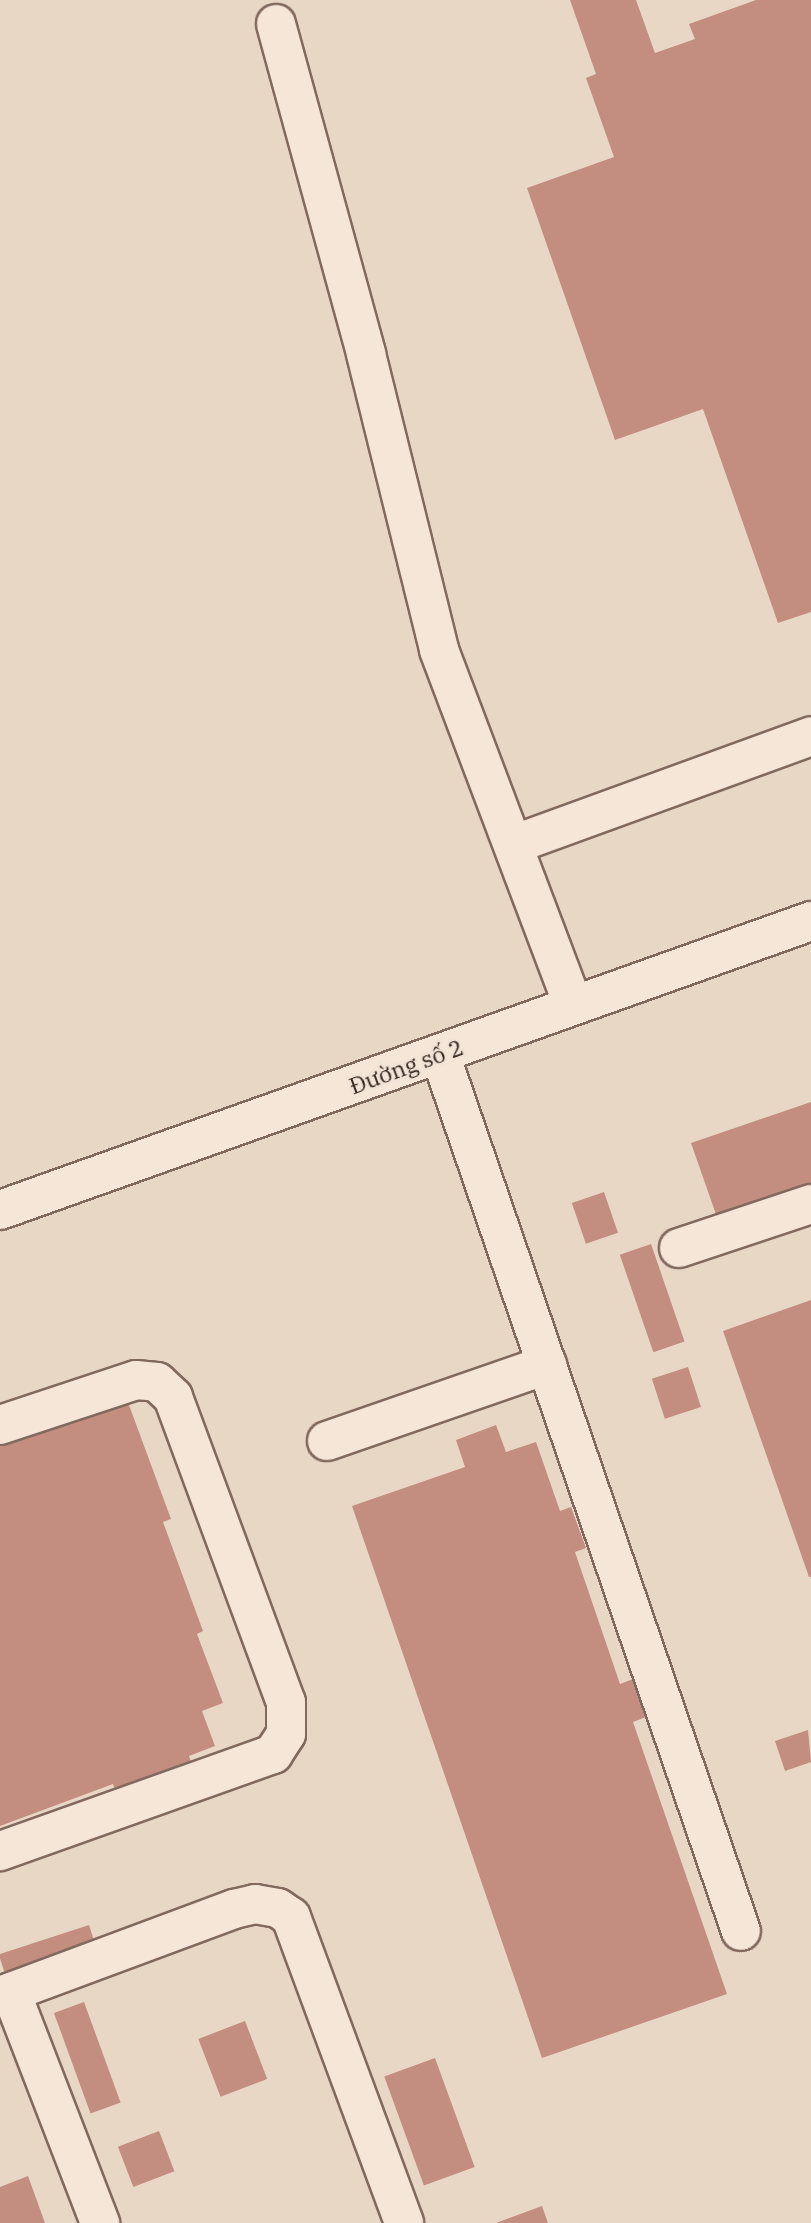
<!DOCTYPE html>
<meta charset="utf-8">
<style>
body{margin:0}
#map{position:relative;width:811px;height:2223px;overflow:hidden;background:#e9d7c6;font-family:"IBM Plex Serif",serif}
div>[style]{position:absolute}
.building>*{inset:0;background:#c38d80;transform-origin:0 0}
.roads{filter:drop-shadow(2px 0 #82695e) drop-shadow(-2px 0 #82695e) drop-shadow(0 2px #82695e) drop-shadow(0 -2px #82695e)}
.minor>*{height:38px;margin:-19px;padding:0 19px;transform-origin:19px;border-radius:19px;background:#f5e6d8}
span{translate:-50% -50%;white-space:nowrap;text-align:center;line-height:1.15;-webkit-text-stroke:5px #f1e3d5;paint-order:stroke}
.street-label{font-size:23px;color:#342520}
</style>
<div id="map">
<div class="building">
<div style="clip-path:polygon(570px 0,636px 0,655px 53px,695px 39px,689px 24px,756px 0,811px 0,811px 612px,778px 623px,703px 409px,615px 440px,527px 188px,614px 157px,586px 78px,596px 74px)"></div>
<div style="clip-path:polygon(811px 1102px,811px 1191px,719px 1223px,691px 1143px)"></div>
<div style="left:604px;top:1192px;width:43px;height:34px;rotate:71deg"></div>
<div style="left:651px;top:1244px;width:103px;height:33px;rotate:71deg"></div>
<div style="clip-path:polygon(811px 1300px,811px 1577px,809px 1577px,723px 1331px)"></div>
<div style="left:688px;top:1367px;width:42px;height:38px;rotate:72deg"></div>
<div style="clip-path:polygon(122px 1386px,171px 1519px,163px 1522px,203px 1631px,197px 1634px,223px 1703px,202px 1711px,215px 1746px,189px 1756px,196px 1776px,120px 1804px,113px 1784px,0 1826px,0 1431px)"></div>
<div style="clip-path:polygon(496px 1425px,506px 1452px,536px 1442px,560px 1511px,571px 1507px,586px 1548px,575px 1552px,620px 1684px,633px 1679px,646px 1717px,633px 1722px,727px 1994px,542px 2058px,352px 1506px,465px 1467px,456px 1440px)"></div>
<div style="clip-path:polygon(808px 1730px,811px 1762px,785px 1771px,775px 1741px)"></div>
<div style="left:89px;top:1925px;width:32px;height:95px;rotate:72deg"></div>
<div style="left:84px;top:2002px;width:107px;height:32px;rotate:70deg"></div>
<div style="left:245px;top:2021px;width:62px;height:50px;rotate:69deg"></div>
<div style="left:435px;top:2058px;width:116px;height:54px;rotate:70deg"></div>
<div style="left:159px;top:2131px;width:43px;height:44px;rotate:69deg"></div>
<div style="clip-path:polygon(28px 2176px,45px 2223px,0 2223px,0 2187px)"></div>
<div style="clip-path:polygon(542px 2206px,548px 2223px,496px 2223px)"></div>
</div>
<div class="roads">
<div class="minor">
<div style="left:276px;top:24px;width:342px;rotate:74.7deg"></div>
<div style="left:366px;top:354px;width:305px;rotate:76.1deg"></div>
<div style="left:439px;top:650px;width:379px;rotate:69.3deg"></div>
<div style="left:515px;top:844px;width:315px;rotate:-20deg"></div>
<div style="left:440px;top:1054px;width:927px;rotate:71.06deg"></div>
<div style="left:0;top:1210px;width:861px;rotate:-19.61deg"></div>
<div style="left:679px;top:1248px;width:139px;rotate:-18.4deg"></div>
<div style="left:0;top:1425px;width:143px;rotate:-18.3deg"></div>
<div style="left:136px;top:1380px;width:21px;rotate:5deg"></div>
<div style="left:157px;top:1382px;width:22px;rotate:43deg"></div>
<div style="left:173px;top:1397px;width:325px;rotate:69.7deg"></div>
<div style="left:286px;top:1702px;width:32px;rotate:90deg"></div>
<div style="left:286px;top:1734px;width:24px;rotate:123deg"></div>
<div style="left:273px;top:1754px;width:290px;rotate:160.4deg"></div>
<div style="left:327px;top:1441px;width:233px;rotate:-19.1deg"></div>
<div style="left:11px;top:1992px;width:248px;rotate:68.9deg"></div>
<div style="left:0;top:1996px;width:250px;rotate:-20.4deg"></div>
<div style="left:234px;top:1909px;width:22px;rotate:-13deg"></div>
<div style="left:255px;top:1904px;width:23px;rotate:10deg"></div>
<div style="left:278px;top:1908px;width:16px;rotate:35deg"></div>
<div style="left:291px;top:1917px;width:326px;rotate:69.7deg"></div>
</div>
</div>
<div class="street-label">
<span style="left:406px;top:1066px;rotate:-20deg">Đường số 2</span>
</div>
</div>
